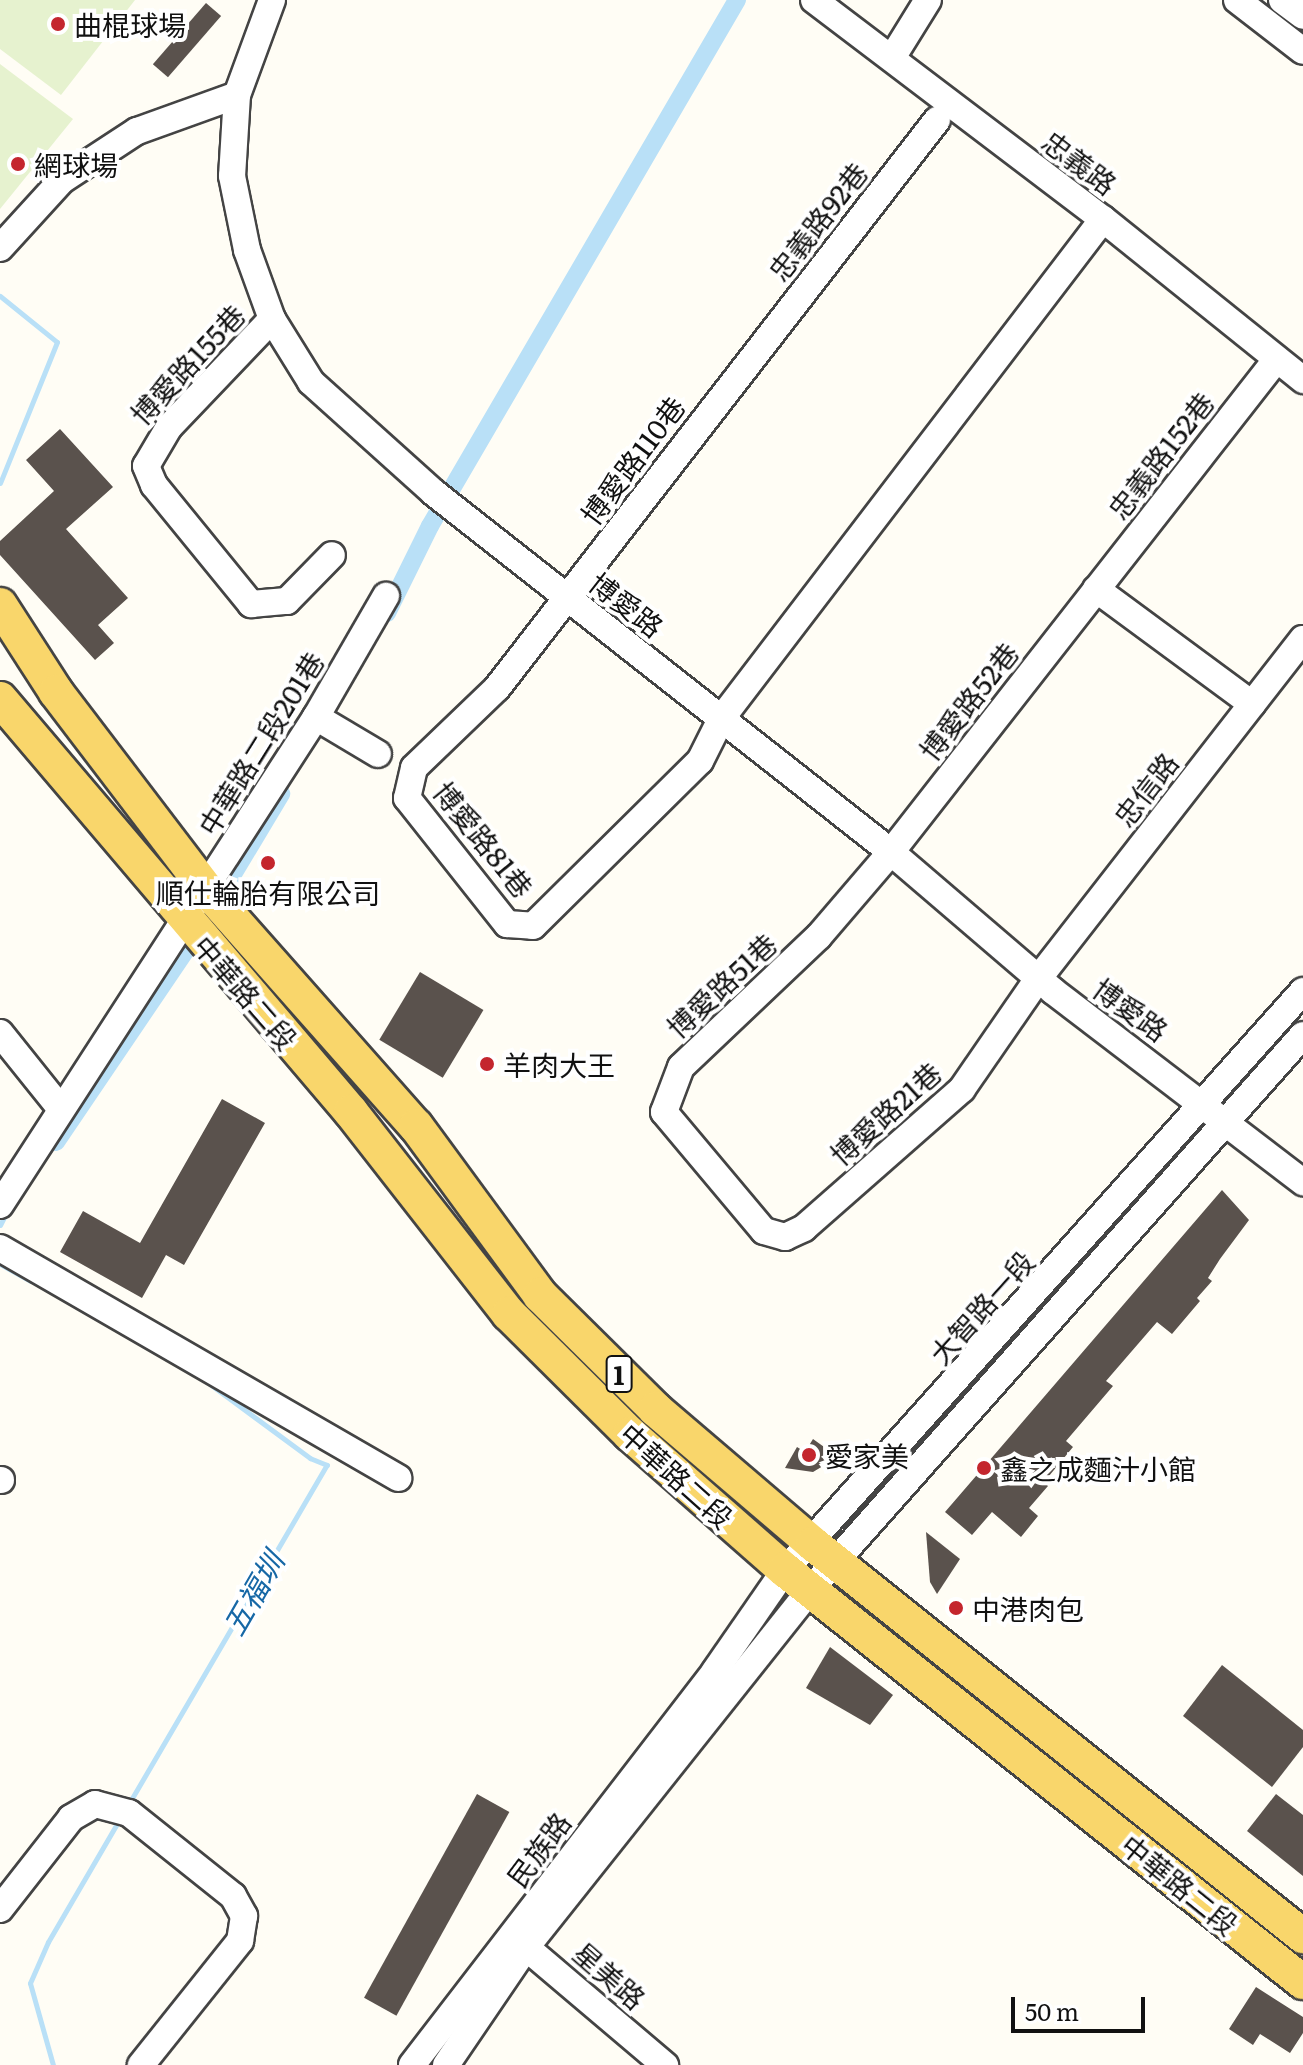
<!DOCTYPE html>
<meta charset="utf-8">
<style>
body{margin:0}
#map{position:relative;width:1303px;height:2065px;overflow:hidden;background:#fffdf5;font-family:Literata,"Noto Sans TC",serif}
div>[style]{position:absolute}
.pitch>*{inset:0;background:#e6f2cf}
.stream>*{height:5px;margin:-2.5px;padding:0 2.5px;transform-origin:2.5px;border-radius:2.5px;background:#b9e0f7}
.canal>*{height:18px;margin:-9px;padding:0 9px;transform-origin:9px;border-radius:9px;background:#b9e0f7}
.building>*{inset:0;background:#5a524d;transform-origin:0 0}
.roads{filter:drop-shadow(2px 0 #444) drop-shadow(-2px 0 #444) drop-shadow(0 2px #444) drop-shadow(0 -2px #444)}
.minor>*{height:26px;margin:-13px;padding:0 13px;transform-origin:13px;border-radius:13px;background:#fff}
.major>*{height:34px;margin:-17px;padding:0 17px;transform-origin:17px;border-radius:17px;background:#f9d66b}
.dots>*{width:22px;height:22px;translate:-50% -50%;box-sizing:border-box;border:4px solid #fff;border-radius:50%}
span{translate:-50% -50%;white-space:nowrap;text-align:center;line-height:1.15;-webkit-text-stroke:8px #fff;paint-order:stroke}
.shield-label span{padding:2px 6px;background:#fff;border:2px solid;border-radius:6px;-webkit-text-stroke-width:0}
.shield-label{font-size:26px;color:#111;font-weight:700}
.poi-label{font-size:28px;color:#111}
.left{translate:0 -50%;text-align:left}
.street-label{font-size:28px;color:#111}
.water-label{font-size:30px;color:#1768a6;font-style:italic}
.scale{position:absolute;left:1011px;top:1997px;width:134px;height:36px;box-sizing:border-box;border:4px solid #111;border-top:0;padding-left:10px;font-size:24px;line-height:28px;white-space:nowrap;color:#111;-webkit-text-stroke:6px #fff;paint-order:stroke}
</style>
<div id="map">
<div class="pitch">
<div style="clip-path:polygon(0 0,135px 0,61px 95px,0 49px)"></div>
<div style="clip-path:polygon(0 64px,73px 119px,0 209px)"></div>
</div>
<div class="stream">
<div style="left:0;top:296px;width:73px;rotate:38.9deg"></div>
<div style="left:57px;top:342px;width:152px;rotate:112deg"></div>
<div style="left:0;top:1225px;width:13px;rotate:-63deg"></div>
<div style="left:0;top:1264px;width:35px;rotate:29deg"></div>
<div style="left:128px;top:1805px;width:394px;rotate:-59.7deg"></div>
<div style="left:327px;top:1465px;width:18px;rotate:-158deg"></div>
<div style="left:310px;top:1458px;width:133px;rotate:-143.6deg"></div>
<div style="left:53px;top:2065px;width:85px;rotate:-105.7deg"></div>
<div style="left:30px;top:1983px;width:45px;rotate:-66.3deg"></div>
<div style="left:48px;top:1942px;width:141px;rotate:-59.8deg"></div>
</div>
<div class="canal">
<div style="left:387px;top:613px;width:97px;rotate:-63.7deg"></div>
<div style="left:430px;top:526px;width:609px;rotate:-59.73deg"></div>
<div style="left:214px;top:906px;width:131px;rotate:-59.1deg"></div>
<div style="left:56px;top:1142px;width:258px;rotate:-55.9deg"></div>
</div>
<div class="building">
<div style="left:206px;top:3px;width:20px;height:81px;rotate:41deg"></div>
<div style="clip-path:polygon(60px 429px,113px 487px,66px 529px,128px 598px,98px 625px,114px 643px,95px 660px,0 555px,0 541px,54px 491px,26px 460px)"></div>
<div style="left:420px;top:972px;width:74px;height:79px;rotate:31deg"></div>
<div style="clip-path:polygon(222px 1099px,265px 1123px,184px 1265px,166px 1255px,142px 1298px,60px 1252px,83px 1211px,140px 1243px)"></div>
<div style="clip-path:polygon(1222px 1190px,1249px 1220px,1220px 1259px,1208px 1278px,1212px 1281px,1197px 1298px,1200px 1301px,1172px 1334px,1157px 1322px,1106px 1381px,1113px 1386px,1066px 1441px,1073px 1447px,1044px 1482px,1048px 1486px,1029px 1508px,1038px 1516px,1021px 1537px,992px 1512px,972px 1535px,945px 1512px)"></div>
<div style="clip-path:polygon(813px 1439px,838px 1457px,813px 1472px,785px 1468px,797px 1447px,805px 1452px)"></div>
<div style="clip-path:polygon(926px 1532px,960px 1559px,937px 1594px,930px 1582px)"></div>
<div style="clip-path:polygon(830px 1647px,893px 1695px,870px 1725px,806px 1688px)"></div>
<div style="clip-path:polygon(1222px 1665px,1303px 1730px,1303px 1747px,1272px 1787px,1183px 1716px)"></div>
<div style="left:477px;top:1794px;width:37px;height:233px;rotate:29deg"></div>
<div style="clip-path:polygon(1276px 1794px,1303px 1815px,1303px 1876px,1247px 1831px)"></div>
<div style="clip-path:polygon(1256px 1987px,1303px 2017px,1303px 2033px,1290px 2053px,1260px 2034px,1253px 2045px,1229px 2029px)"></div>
</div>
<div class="roads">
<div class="minor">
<div style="left:272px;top:0;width:101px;rotate:110.2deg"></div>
<div style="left:237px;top:95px;width:81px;rotate:93.5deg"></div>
<div style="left:232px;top:176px;width:76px;rotate:78.5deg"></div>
<div style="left:247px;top:250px;width:73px;rotate:70.1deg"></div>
<div style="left:272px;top:319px;width:74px;rotate:58.2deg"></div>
<div style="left:311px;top:382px;width:164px;rotate:42deg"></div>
<div style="left:433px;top:492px;width:583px;rotate:38.17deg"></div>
<div style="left:891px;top:852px;width:213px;rotate:40.6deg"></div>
<div style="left:1053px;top:991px;width:315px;rotate:37.4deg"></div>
<div style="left:814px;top:0;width:363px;rotate:37.2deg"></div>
<div style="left:1103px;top:219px;width:257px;rotate:38.8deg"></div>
<div style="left:1237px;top:0;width:83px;rotate:37.7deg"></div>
<div style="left:1282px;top:0;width:26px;rotate:37deg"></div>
<div style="left:892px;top:58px;width:68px;rotate:-58.2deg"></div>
<div style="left:937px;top:120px;width:718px;rotate:127.76deg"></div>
<div style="left:497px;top:688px;width:115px;rotate:136.1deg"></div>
<div style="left:414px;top:768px;width:31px;rotate:103deg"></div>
<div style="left:407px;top:798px;width:161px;rotate:51.6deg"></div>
<div style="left:507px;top:924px;width:26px;rotate:4deg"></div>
<div style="left:533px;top:926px;width:235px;rotate:-44.7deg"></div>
<div style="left:700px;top:761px;width:47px;rotate:-63.4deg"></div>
<div style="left:721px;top:719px;width:629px;rotate:-52.62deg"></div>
<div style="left:0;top:248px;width:92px;rotate:-47.6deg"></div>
<div style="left:62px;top:180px;width:90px;rotate:-33.2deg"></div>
<div style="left:137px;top:131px;width:106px;rotate:-19.8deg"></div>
<div style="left:272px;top:319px;width:149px;rotate:133.6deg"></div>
<div style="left:169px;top:427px;width:45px;rotate:120.5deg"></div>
<div style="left:146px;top:466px;width:21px;rotate:67deg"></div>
<div style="left:154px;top:485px;width:154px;rotate:50.8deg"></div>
<div style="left:251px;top:604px;width:36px;rotate:-5deg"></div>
<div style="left:287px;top:601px;width:64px;rotate:-45.6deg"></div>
<div style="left:1276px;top:360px;width:625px;rotate:128.04deg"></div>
<div style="left:891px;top:852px;width:111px;rotate:130.6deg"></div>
<div style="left:819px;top:936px;width:190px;rotate:136.5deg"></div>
<div style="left:681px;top:1067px;width:48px;rotate:110.7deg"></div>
<div style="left:664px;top:1112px;width:155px;rotate:50deg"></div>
<div style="left:764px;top:1231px;width:22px;rotate:16deg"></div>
<div style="left:785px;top:1237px;width:21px;rotate:-25deg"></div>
<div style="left:804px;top:1228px;width:210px;rotate:-41.3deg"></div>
<div style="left:962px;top:1089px;width:134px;rotate:-55.4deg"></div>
<div style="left:1038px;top:979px;width:431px;rotate:-52.1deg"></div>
<div style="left:1096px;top:589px;width:194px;rotate:36.4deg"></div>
<div style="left:316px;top:717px;width:72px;rotate:30.8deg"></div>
<div style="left:0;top:1033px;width:96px;rotate:51.3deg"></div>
<div style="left:0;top:1205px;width:581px;rotate:-57.08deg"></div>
<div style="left:316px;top:717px;width:140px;rotate:-60deg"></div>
<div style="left:0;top:1248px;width:460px;rotate:30deg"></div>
<div style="left:0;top:1480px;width:1px"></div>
<div style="left:0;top:1909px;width:115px;rotate:-52deg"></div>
<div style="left:71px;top:1818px;width:28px;rotate:-30deg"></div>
<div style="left:95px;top:1804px;width:35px;rotate:15deg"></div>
<div style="left:129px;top:1813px;width:133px;rotate:38.6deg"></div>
<div style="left:233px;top:1896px;width:23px;rotate:61deg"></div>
<div style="left:244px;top:1916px;width:25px;rotate:99deg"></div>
<div style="left:240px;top:1941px;width:159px;rotate:128.6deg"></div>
<div style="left:515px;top:1938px;width:197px;rotate:40.3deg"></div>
<div style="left:412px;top:2065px;width:497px;rotate:-52.4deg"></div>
<div style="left:715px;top:1671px;width:123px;rotate:-55.3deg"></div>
<div style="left:785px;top:1570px;width:777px;rotate:-48.18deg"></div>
<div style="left:446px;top:2065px;width:144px;rotate:-55.8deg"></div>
<div style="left:527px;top:1946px;width:455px;rotate:-51.5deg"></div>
<div style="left:810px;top:1590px;width:742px;rotate:-48.39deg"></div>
</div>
<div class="major">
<div style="left:0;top:605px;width:103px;rotate:57.2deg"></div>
<div style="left:56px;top:692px;width:248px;rotate:52.7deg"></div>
<div style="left:206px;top:889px;width:317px;rotate:48.5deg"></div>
<div style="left:416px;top:1126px;width:210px;rotate:53.7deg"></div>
<div style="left:540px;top:1295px;width:162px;rotate:44.7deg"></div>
<div style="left:655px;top:1409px;width:208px;rotate:40.5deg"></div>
<div style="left:813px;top:1544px;width:628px;rotate:38.66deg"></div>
<div style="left:0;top:699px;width:542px;rotate:49.64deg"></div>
<div style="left:351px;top:1112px;width:256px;rotate:52deg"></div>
<div style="left:509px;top:1314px;width:170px;rotate:44.8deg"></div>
<div style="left:630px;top:1434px;width:206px;rotate:41.3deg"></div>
<div style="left:785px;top:1570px;width:662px;rotate:38.5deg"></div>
</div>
</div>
<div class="dots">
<div style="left:58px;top:24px;background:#c4262e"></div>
<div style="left:18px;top:164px;background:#c4262e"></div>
<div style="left:268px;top:863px;background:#c4262e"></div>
<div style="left:487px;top:1064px;background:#c4262e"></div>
<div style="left:809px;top:1455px;background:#c4262e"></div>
<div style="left:984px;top:1468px;background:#c4262e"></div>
<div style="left:956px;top:1608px;background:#c4262e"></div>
</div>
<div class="shield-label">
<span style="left:619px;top:1374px">1</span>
</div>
<div class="poi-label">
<span class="left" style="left:74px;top:24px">曲棍球場</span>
<span class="left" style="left:34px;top:164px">網球場</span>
<span style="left:268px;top:892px">順仕輪胎有限公司</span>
<span class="left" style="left:503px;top:1064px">羊肉大王</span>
<span class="left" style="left:825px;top:1455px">愛家美</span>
<span class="left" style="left:1000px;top:1468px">鑫之成麵汁小館</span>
<span class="left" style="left:972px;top:1608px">中港肉包</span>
</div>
<div class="street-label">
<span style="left:1080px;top:162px;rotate:37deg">忠義路</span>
<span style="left:817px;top:221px;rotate:-52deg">忠義路92巷</span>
<span style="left:187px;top:364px;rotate:-47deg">博愛路155巷</span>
<span style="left:1160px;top:455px;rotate:-52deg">忠義路152巷</span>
<span style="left:632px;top:460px;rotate:-53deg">博愛路110巷</span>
<span style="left:627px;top:604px;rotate:38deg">博愛路</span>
<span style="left:968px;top:701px;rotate:-52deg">博愛路52巷</span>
<span style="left:260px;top:743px;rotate:-58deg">中華路二段201巷</span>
<span style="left:1145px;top:789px;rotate:-52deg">忠信路</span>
<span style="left:484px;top:839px;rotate:51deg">博愛路81巷</span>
<span style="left:721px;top:985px;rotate:-43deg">博愛路51巷</span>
<span style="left:246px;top:992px;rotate:49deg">中華路二段</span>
<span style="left:1131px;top:1009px;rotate:36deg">博愛路</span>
<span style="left:885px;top:1113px;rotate:-42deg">博愛路21巷</span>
<span style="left:981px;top:1307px;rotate:-48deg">大智路一段</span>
<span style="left:677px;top:1475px;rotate:42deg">中華路二段</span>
<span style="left:538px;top:1849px;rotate:-53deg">民族路</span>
<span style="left:1180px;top:1884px;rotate:39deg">中華路二段</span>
<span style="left:610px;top:1975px;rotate:41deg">星美路</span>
</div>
<div class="water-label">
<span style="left:252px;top:1593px;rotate:-60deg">五福圳</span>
</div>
<div class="scale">50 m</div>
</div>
